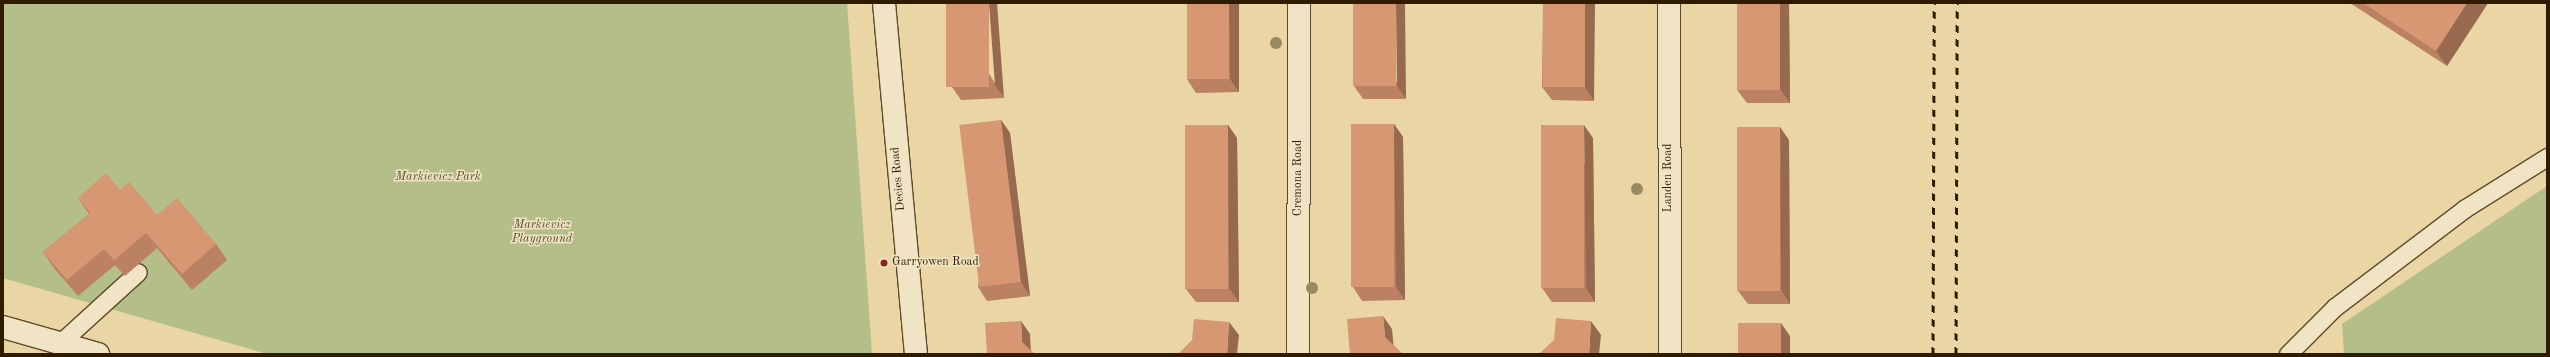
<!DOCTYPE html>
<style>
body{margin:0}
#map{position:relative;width:2550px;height:357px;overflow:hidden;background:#e9d6a4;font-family:"Old Standard TT",serif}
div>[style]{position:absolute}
.green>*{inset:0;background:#b3be88}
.roads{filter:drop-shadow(1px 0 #5d4a29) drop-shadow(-1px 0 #5d4a29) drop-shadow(0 1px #5d4a29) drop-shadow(0 -1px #5d4a29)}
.service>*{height:17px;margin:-8.5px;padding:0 8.5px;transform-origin:8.5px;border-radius:8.5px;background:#f1e4c4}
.minor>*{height:22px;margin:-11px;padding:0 11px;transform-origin:11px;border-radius:11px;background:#f1e4c4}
.rail>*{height:3px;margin-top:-1.5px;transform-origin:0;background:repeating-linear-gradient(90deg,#2e1b00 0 7px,transparent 0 14px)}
.trees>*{width:12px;height:12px;margin:-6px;border-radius:50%;background:#988a60}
.wall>*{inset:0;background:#ba8263}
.shaded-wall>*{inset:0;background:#976a50}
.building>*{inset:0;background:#d89773;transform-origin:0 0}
.dots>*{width:11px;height:11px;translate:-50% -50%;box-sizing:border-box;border:2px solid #f1e4c4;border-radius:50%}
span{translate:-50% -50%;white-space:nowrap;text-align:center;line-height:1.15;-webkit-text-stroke:3px #f1e4c4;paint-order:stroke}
.park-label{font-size:12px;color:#564c29;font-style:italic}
.street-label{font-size:12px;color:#2e1b00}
.poi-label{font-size:12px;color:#2e1b00}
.left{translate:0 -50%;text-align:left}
.frame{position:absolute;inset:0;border:4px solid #2e1b00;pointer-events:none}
</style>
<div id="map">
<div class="green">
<div style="clip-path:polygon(3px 3px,847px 3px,872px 354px,267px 354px,3px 278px)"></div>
<div style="clip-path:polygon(2547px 186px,2547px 354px,2344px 354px,2342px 324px)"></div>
</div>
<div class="roads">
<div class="service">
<div style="left:60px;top:343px;width:105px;rotate:-42.3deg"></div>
<div style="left:2288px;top:354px;width:66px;rotate:-45deg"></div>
<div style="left:2335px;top:307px;width:162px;rotate:-37.2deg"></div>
<div style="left:2464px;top:209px;width:98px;rotate:-32.1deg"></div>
</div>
<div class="minor">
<div style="left:884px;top:3px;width:352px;rotate:84.8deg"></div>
<div style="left:1669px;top:3px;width:351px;rotate:89.8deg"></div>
<div style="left:3px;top:327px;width:99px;rotate:15.9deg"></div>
<div style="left:1298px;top:354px;width:351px;rotate:-89.8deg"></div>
</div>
</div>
<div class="rail">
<div style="left:1933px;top:354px;width:351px;rotate:-89.8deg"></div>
<div style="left:1956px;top:354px;width:351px;rotate:-89.8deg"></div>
</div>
<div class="trees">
<div style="left:1276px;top:43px"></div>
<div style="left:1637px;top:189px"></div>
<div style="left:1312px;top:288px"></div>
</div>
<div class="wall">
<div style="clip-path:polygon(946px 3px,1004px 98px,961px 100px,952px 87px)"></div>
<div style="clip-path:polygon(1187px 3px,1239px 3px,1239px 92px,1196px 93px,1187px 79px)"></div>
<div style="clip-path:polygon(1353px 3px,1406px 99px,1363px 99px,1354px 86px)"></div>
<div style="clip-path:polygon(1543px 3px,1594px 101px,1552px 100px,1542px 87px)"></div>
<div style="clip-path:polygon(1737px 3px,1789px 3px,1790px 103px,1747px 103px,1737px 90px)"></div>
<div style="clip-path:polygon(2350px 3px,2488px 3px,2447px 66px)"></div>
<div style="clip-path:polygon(1001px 120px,1010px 133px,1030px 296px,987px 301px,978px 287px)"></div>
<div style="clip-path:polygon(1394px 124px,1403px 137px,1405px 300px,1362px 301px,1353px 287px)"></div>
<div style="clip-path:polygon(1228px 125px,1237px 138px,1239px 302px,1196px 302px,1186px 289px)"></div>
<div style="clip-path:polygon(1593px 138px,1595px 302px,1552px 302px,1542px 288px)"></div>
<div style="clip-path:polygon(1789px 140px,1790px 304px,1748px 304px,1738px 291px)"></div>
<div style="clip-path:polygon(120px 190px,157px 215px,216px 244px,227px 260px,192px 290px,157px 248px,125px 276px,115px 265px,78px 296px,54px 268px,43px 252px,89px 214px,78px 198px)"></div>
</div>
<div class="shaded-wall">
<div style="clip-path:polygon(989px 3px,997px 3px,1004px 98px,995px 85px)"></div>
<div style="clip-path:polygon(1229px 3px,1239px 3px,1239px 92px,1230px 79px)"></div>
<div style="clip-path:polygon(1396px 3px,1405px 3px,1406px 99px,1397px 86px)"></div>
<div style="clip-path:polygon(1585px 3px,1595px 3px,1594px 101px,1585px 87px)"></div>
<div style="clip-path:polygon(1780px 3px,1789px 3px,1790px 103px,1780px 89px)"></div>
<div style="clip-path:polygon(2467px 3px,2488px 3px,2447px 66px,2436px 51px)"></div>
<div style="clip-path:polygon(1001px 120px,1010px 133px,1030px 296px,1021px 282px)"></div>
<div style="clip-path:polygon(1394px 124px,1403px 137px,1405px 300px,1396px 287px)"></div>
<div style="clip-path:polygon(1228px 125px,1237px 138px,1239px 302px,1229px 288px)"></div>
<div style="clip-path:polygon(1584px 125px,1593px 138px,1595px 302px,1586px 288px)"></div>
<div style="clip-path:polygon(1780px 127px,1789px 140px,1790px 304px,1781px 290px)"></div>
<div style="clip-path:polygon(1383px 316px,1392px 329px,1394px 350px,1385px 337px)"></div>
<div style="clip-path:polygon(1021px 321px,1030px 334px,1031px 354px,1022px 342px)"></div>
<div style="clip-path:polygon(1591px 321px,1601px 335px,1599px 354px,1589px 354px)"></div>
<div style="clip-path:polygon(1229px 322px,1239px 335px,1237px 354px,1227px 354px)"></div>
<div style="clip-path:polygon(1781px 323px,1790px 336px,1790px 354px,1781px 354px)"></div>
</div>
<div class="building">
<div style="left:946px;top:3px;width:43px;height:84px"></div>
<div style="left:1187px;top:3px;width:42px;height:76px"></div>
<div style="left:1353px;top:3px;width:43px;height:83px"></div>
<div style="left:1543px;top:3px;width:42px;height:84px"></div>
<div style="left:1737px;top:3px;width:43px;height:87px"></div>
<div style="clip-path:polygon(2363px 3px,2467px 3px,2436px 51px)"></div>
<div style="left:1001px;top:120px;width:163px;height:42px;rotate:83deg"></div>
<div style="left:1351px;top:124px;width:43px;height:163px"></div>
<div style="left:1185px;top:125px;width:43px;height:164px"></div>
<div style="left:1541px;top:125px;width:43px;height:163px"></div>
<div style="left:1737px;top:127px;width:43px;height:164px"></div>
<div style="clip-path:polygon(106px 173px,120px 190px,129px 182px,157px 215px,177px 198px,216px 244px,182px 274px,146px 233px,114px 260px,104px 249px,67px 280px,43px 252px,90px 213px,78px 198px)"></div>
<div style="clip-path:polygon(1383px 316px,1385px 337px,1403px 354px,1350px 354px,1347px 319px)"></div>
<div style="clip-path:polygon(1556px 318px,1591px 321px,1589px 354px,1539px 354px,1554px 340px)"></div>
<div style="clip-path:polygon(1194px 319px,1229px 322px,1227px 354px,1178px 354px,1192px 340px)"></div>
<div style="clip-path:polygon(1021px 321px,1022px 342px,1035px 354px,987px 354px,985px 323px)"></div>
<div style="left:1738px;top:323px;width:43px;height:31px"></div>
</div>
<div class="dots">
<div style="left:884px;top:263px;background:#8f2418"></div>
</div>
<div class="park-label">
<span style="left:438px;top:178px">Markievicz Park</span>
<span style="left:542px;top:233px">Markievicz<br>Playground</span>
</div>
<div class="street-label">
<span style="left:1299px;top:178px;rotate:-90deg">Cremona Road</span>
<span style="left:1669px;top:178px;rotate:-90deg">Landen Road</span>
<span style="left:899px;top:179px;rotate:-95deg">Decies Road</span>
</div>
<div class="poi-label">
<span class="left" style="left:892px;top:263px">Garryowen Road</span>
</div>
<div class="frame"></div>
</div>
